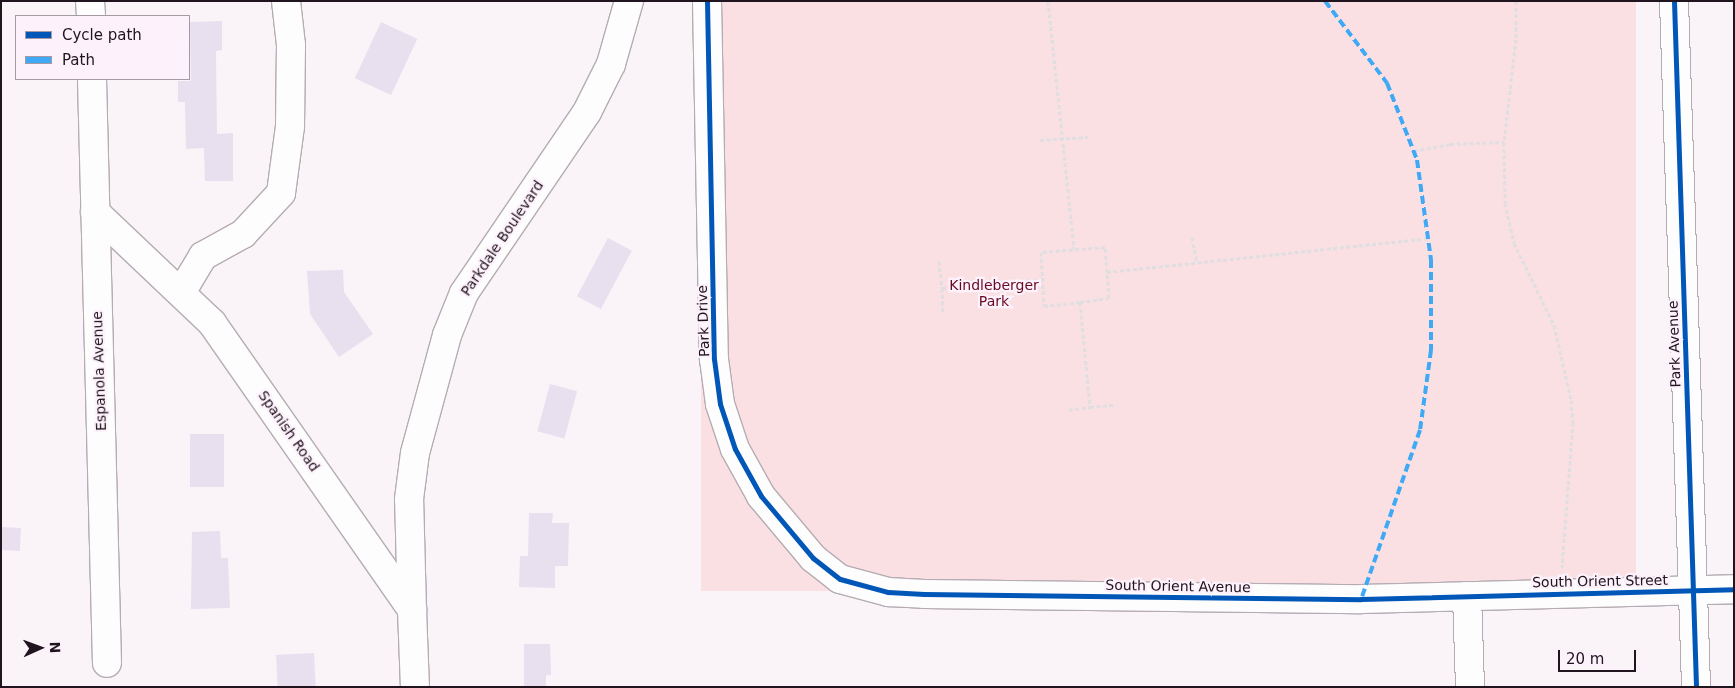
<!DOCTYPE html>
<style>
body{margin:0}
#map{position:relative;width:1735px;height:688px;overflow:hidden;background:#faf4f9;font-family:"DejaVu Sans",sans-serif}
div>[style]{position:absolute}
.green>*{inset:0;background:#fae0e3;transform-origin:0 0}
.building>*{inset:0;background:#e8dfef;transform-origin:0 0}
.path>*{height:3px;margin-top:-1.5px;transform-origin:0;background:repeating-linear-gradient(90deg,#e0dee0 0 4px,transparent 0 6.5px)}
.roads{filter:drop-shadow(1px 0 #b5acb3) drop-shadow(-1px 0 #b5acb3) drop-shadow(0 1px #b5acb3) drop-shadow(0 -1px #b5acb3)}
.street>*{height:28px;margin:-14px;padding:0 14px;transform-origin:14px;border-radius:14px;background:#fefdfe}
.quiet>*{height:4px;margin-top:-2px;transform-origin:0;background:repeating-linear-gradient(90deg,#3fa9f5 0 8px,transparent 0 12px)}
.cycleway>*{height:5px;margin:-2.5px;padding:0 2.5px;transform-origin:2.5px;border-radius:2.5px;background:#0057b8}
span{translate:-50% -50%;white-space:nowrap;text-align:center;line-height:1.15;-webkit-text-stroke:4.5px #fdf1fb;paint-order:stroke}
.street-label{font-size:14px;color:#20151e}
.park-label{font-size:14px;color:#690920}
.frame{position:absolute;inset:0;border:2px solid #20151e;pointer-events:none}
.legend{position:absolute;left:15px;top:15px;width:175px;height:65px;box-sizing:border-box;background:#fdf1fb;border:1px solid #a599a3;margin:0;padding:6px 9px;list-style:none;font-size:15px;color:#20151e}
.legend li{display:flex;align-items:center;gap:10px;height:25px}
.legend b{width:25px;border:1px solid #a599a3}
.north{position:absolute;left:15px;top:623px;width:50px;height:50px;-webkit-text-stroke:4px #fdf1fb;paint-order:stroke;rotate:88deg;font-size:14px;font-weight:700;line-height:20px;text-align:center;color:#20151e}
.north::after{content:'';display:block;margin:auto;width:18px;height:22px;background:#20151e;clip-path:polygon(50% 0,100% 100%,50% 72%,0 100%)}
.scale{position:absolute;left:1558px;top:650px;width:78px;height:22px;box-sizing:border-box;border:2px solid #20151e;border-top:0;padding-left:6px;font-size:15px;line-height:18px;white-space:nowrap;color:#20151e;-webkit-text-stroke:4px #fdf1fb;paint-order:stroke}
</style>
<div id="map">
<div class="green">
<div style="left:701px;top:1px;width:935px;height:590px"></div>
</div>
<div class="building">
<div style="clip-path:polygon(222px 21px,222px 50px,216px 51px,217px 134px,233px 133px,233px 181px,205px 181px,204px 148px,186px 149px,185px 102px,178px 102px,178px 81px,191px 81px,190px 22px)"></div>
<div style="left:381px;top:22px;width:40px;height:62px;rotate:25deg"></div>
<div style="left:608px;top:238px;width:27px;height:66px;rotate:28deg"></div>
<div style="clip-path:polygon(343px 270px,344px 292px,373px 334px,339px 357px,310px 314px,307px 271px)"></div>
<div style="left:550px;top:384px;width:28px;height:49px;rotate:15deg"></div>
<div style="left:190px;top:434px;width:34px;height:53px"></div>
<div style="clip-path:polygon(529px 513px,553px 513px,552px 523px,569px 523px,568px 566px,555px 566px,555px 588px,519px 587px,520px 556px,528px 556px)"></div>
<div style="left:1px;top:527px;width:20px;height:23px;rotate:3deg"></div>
<div style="clip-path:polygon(220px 531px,221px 558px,228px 558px,230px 608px,191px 609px,192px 532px)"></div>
<div style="clip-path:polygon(524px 644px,550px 644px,551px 675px,546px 675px,546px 687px,524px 687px)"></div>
<div style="left:314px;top:653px;width:34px;height:38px;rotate:87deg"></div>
</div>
<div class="path">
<div style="left:1048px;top:1px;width:249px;rotate:84deg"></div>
<div style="left:1516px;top:1px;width:38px;rotate:90deg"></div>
<div style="left:1516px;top:39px;width:104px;rotate:96.6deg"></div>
<div style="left:1504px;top:142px;width:61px;rotate:89.1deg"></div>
<div style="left:1505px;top:203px;width:41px;rotate:77.3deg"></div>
<div style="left:1514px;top:243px;width:91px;rotate:64deg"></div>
<div style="left:1554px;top:325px;width:77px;rotate:77.2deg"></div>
<div style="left:1571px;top:400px;width:22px;rotate:85deg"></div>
<div style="left:1573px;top:422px;width:146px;rotate:94.3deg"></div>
<div style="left:1040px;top:140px;width:48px;rotate:-3.6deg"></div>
<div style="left:1414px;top:151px;width:37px;rotate:-11deg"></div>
<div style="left:1450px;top:144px;width:54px;rotate:-2.1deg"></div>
<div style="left:1192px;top:237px;width:26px;rotate:79deg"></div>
<div style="left:939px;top:261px;width:27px;rotate:84deg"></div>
<div style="left:942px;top:288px;width:100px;rotate:-5.1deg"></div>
<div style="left:1107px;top:272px;width:323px;rotate:-6deg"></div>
<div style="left:942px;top:288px;width:25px;rotate:88deg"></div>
<div style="left:1080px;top:302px;width:29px;rotate:-8deg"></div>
<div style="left:1109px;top:298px;width:51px;rotate:-94.5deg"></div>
<div style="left:1105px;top:247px;width:64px;rotate:175.5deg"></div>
<div style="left:1041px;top:252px;width:54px;rotate:86.8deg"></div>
<div style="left:1044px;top:306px;width:36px;rotate:-6deg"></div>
<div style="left:1080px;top:302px;width:105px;rotate:84.6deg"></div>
<div style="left:1090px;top:407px;width:25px;rotate:-5deg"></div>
<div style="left:1069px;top:410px;width:21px;rotate:-8deg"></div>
</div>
<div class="roads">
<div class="street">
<div style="left:90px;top:1px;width:15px;rotate:86deg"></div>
<div style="left:707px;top:1px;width:358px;rotate:88.9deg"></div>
<div style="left:714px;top:359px;width:45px;rotate:82.4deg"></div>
<div style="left:720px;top:404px;width:47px;rotate:71.6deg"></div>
<div style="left:735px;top:449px;width:54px;rotate:61deg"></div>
<div style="left:761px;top:496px;width:81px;rotate:50deg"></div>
<div style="left:813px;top:558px;width:34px;rotate:38deg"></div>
<div style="left:840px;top:579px;width:50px;rotate:15.2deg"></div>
<div style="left:888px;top:592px;width:36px;rotate:3deg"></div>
<div style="left:924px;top:594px;width:437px;rotate:0.7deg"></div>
<div style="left:1361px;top:599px;width:373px;rotate:-1.5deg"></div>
<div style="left:1674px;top:1px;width:686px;rotate:88.16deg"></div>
<div style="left:92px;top:79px;width:584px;rotate:88.53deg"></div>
<div style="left:95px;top:212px;width:161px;rotate:43.5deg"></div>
<div style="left:212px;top:323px;width:350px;rotate:55.1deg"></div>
<div style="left:412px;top:610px;width:77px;rotate:87.8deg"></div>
<div style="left:182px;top:291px;width:41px;rotate:-59deg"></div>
<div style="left:203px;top:256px;width:46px;rotate:-28.8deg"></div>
<div style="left:243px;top:234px;width:56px;rotate:-47.2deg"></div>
<div style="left:281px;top:193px;width:68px;rotate:-82.3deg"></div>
<div style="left:290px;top:126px;width:81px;rotate:-89.3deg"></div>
<div style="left:291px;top:45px;width:44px;rotate:-96.5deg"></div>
<div style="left:1467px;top:596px;width:91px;rotate:88.1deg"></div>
<div style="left:412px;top:610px;width:111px;rotate:-91.5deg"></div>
<div style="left:409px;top:499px;width:46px;rotate:-82.6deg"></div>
<div style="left:415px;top:453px;width:122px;rotate:-74.8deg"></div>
<div style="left:447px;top:335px;width:45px;rotate:-68deg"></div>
<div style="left:464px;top:293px;width:219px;rotate:-55.8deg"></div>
<div style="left:587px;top:112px;width:54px;rotate:-63.4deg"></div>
<div style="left:611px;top:64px;width:66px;rotate:-74.1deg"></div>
</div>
</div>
<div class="quiet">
<div style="left:1325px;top:1px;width:103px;rotate:52.9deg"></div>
<div style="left:1387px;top:83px;width:83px;rotate:68.7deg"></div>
<div style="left:1417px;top:160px;width:101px;rotate:82deg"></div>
<div style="left:1431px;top:260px;width:90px;rotate:90deg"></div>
<div style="left:1431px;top:350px;width:81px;rotate:97.8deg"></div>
<div style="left:1420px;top:430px;width:179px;rotate:109.2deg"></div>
</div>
<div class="cycleway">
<div style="left:707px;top:1px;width:358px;rotate:88.9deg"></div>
<div style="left:714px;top:359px;width:45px;rotate:82.4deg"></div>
<div style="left:720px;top:404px;width:47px;rotate:71.6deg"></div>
<div style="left:735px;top:449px;width:54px;rotate:61deg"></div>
<div style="left:761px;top:496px;width:81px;rotate:50deg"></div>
<div style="left:813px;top:558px;width:34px;rotate:38deg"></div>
<div style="left:840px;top:579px;width:50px;rotate:15.2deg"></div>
<div style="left:888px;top:592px;width:36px;rotate:3deg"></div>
<div style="left:924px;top:594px;width:437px;rotate:0.7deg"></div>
<div style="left:1361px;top:599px;width:373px;rotate:-1.5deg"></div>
<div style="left:1674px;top:1px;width:686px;rotate:88.16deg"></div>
</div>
<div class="street-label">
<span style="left:502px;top:238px;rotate:-56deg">Parkdale Boulevard</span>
<span style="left:703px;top:321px;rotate:-92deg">Park Drive</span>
<span style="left:1674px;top:344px;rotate:-92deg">Park Avenue</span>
<span style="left:99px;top:371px;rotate:-92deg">Espanola Avenue</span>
<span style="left:289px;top:431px;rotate:55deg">Spanish Road</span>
<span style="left:1600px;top:581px;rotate:-1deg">South Orient Street</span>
<span style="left:1178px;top:586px;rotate:1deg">South Orient Avenue</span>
</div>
<div class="park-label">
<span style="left:994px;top:293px">Kindleberger<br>Park</span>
</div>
<div class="frame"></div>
<ul class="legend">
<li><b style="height:6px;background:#0057b8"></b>Cycle path</li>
<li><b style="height:6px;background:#3fa9f5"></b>Path</li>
</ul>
<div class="north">N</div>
<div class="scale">20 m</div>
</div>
